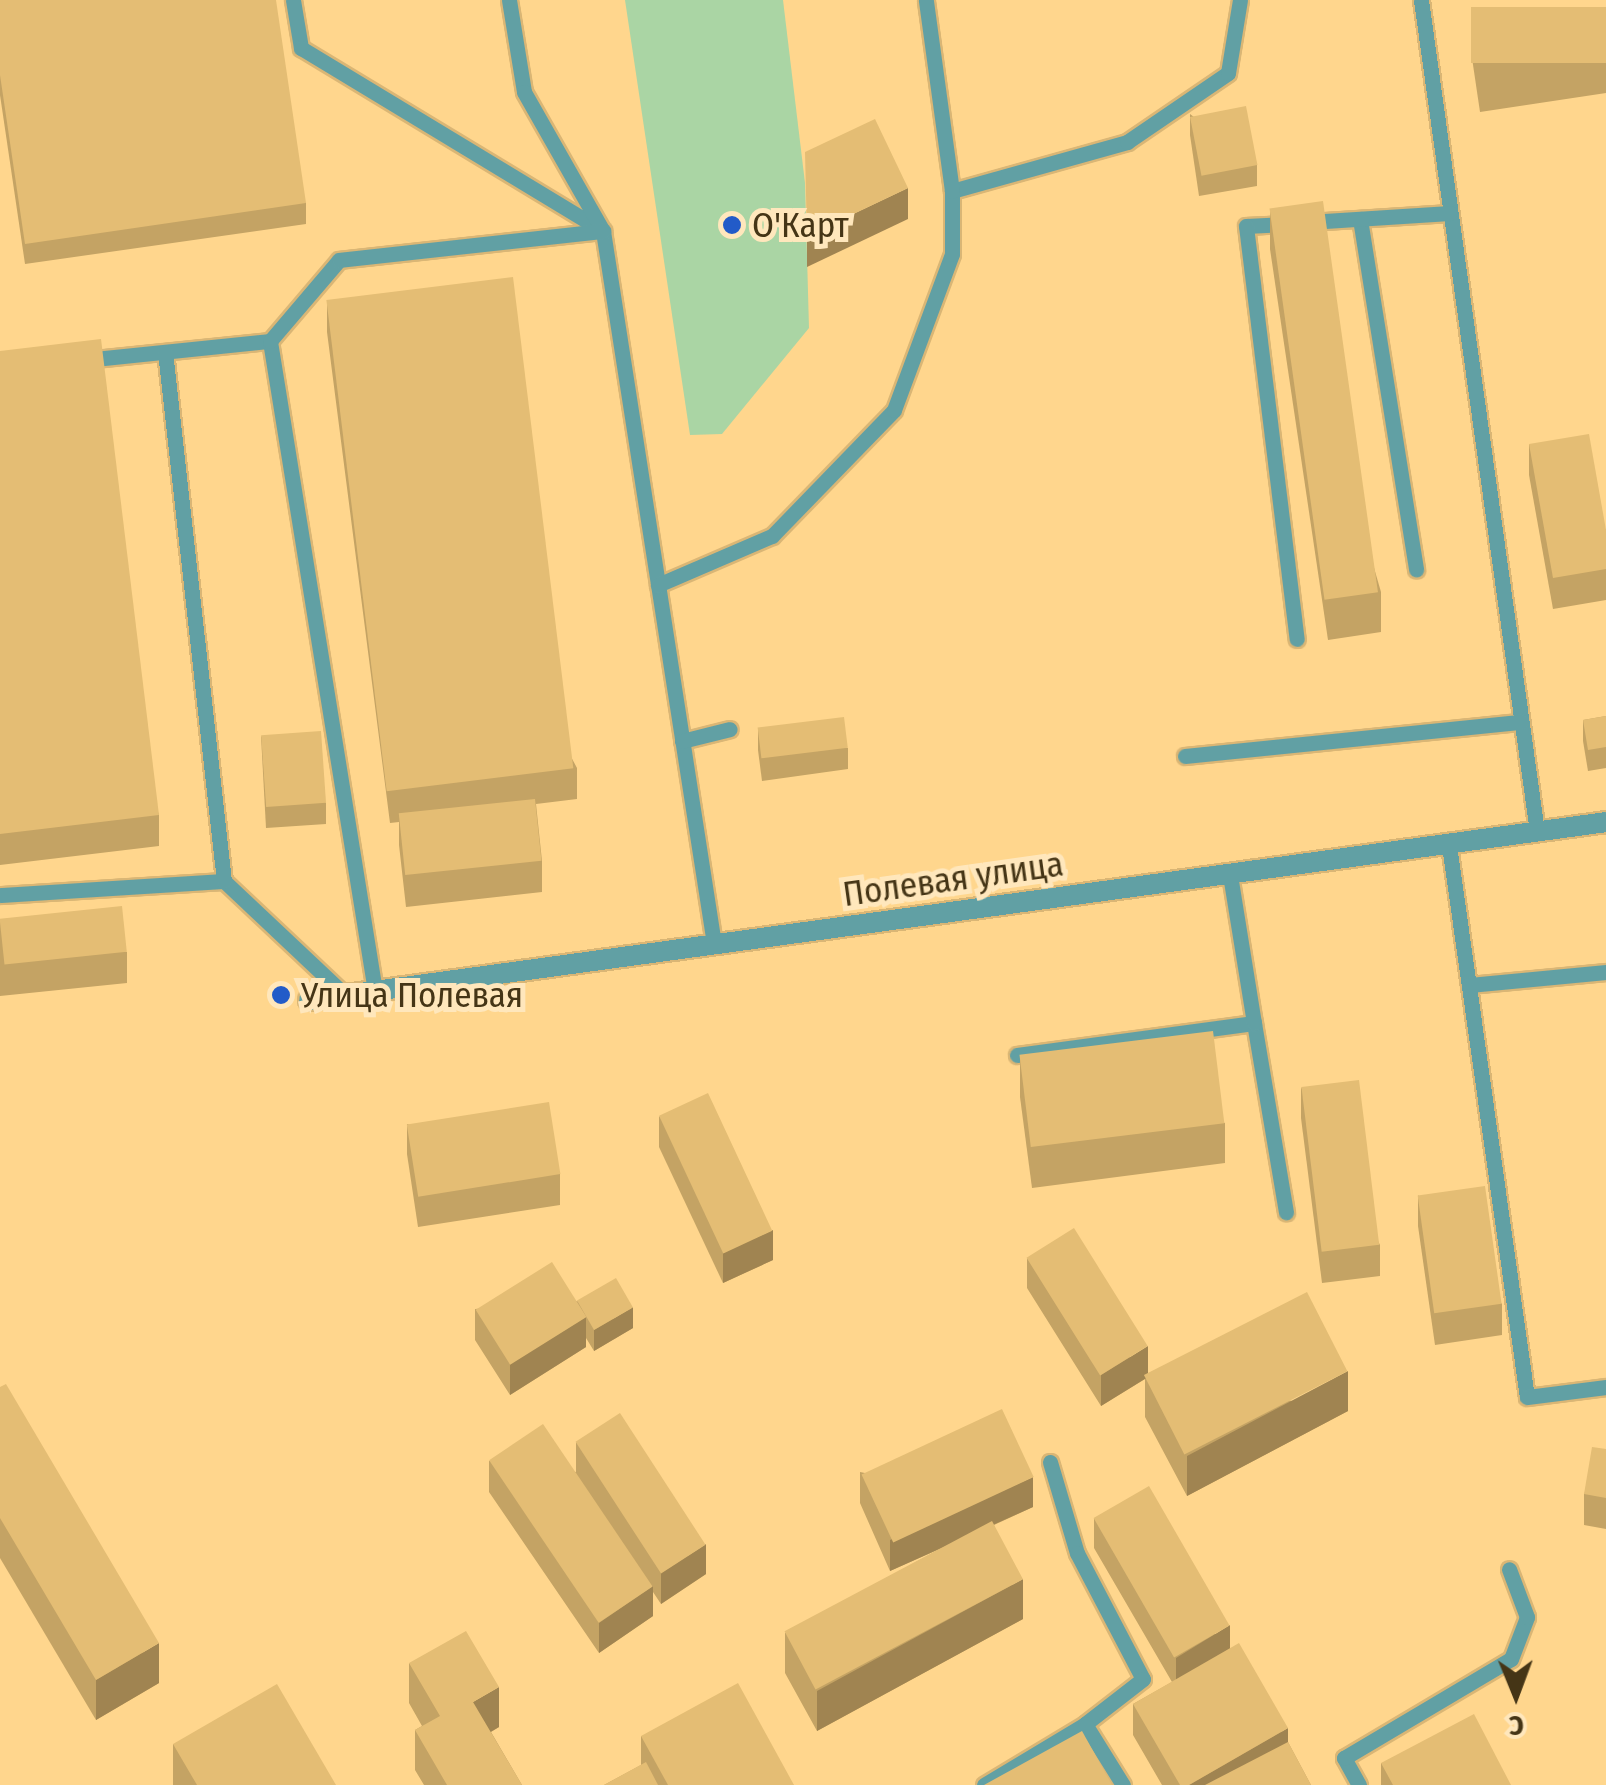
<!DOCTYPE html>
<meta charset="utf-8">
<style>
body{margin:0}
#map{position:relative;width:1606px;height:1785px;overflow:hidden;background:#ffd68d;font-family:"Fira Sans Condensed",sans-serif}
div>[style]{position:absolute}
.green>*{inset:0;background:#aad5a4}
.roads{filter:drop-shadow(2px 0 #dab675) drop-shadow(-2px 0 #dab675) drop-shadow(0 2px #dab675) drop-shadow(0 -2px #dab675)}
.service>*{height:15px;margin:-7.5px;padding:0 7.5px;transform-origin:7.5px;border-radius:7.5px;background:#61a0a4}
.minor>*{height:20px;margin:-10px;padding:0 10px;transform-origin:10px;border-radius:10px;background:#61a0a4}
.wall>*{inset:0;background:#c4a364}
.shaded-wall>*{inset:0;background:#a08451}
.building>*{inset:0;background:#e4bd74;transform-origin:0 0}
.dots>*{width:28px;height:28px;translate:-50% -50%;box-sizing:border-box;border:5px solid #ffe7bc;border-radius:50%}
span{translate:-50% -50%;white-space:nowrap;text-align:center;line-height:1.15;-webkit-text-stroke:10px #ffe7bc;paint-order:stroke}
.poi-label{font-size:35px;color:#453516}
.left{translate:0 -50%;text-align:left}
.street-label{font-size:35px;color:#453516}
.north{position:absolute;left:1466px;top:1645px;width:100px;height:100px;-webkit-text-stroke:8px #ffe7bc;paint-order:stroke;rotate:179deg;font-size:28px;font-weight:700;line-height:40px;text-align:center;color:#453516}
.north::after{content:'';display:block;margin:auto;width:35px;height:45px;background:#453516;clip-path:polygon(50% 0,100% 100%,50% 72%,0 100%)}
</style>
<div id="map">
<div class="green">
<div style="clip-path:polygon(625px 0,783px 0,805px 183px,809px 328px,722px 434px,690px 435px)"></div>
</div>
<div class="roads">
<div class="service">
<div style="left:293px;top:0;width:49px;rotate:80.5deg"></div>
<div style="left:301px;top:48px;width:350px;rotate:31.2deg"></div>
<div style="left:509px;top:0;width:93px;rotate:80.7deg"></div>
<div style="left:524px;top:92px;width:160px;rotate:60.4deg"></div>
<div style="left:603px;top:231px;width:722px;rotate:81.15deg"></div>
<div style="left:1421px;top:0;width:840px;rotate:82.06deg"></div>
<div style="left:952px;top:191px;width:182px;rotate:-15.6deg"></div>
<div style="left:1127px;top:142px;width:122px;rotate:-34.3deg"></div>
<div style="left:1228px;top:73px;width:74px;rotate:-80.7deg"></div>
<div style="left:1360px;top:219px;width:355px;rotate:80.9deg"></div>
<div style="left:1309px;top:222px;width:141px;rotate:-3.7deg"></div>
<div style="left:1286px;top:224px;width:40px;rotate:177.1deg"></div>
<div style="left:1246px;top:226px;width:416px;rotate:83deg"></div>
<div style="left:85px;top:360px;width:186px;rotate:-5.9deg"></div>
<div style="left:658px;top:585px;width:124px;rotate:-23.3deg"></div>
<div style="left:772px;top:536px;width:175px;rotate:-45.9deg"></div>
<div style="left:894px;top:410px;width:166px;rotate:-69.6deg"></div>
<div style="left:952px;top:254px;width:63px;rotate:-90deg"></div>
<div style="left:952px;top:191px;width:193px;rotate:-97.8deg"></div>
<div style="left:682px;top:741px;width:49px;rotate:-14deg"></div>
<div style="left:1185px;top:756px;width:338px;rotate:-5.8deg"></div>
<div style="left:1449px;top:845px;width:557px;rotate:81.96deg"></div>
<div style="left:1527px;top:1397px;width:80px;rotate:-7.2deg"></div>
<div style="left:224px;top:881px;width:166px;rotate:43.3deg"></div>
<div style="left:0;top:895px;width:224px;rotate:-3.6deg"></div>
<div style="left:224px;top:881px;width:532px;rotate:-96.36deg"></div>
<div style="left:1469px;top:985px;width:138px;rotate:-5.4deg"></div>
<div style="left:375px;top:991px;width:658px;rotate:-99.18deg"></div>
<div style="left:270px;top:341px;width:106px;rotate:-49.6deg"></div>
<div style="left:339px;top:260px;width:266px;rotate:-6.3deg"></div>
<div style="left:1254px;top:1023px;width:192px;rotate:80.4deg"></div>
<div style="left:1017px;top:1055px;width:239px;rotate:-7.7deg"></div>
<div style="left:1254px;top:1023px;width:151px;rotate:-99.2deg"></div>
<div style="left:1050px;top:1462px;width:95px;rotate:73.5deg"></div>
<div style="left:1077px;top:1553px;width:142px;rotate:62.4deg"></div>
<div style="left:1143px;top:1679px;width:73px;rotate:142.2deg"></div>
<div style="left:984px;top:1785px;width:118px;rotate:-31.1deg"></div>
<div style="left:1085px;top:1724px;width:72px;rotate:58.1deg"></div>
<div style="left:1359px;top:1785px;width:31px;rotate:-119deg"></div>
<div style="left:1344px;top:1758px;width:194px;rotate:-30.7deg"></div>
<div style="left:1511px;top:1659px;width:45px;rotate:-69.1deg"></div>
<div style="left:1527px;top:1617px;width:51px;rotate:-110.6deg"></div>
</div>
<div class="minor">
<div style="left:309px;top:1000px;width:1309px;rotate:-7.81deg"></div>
</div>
</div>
<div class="wall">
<div style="clip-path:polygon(0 0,306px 203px,306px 224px,25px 264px,0 95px)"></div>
<div style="clip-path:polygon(1606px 7px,1606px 93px,1480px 112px,1472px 58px,1472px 27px)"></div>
<div style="clip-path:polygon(1190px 114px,1257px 165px,1257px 186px,1199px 196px,1190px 135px)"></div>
<div style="clip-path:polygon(1270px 209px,1381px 592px,1381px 632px,1328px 640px,1270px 249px)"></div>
<div style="clip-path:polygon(327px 301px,577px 768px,577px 799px,536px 804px,542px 861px,542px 892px,406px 907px,399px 845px,399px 822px,390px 823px,327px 332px)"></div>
<div style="clip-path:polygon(0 351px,159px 815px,159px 846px,0 865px)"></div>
<div style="clip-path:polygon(1529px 444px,1606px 530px,1606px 600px,1553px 609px,1529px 475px)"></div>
<div style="clip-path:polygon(1606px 716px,1606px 768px,1588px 771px,1583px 741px,1583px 720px)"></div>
<div style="clip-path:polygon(758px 729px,848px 748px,848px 769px,762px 781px,758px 750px)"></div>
<div style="clip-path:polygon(261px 736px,326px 803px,326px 824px,266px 828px)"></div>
<div style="clip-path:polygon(0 919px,127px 952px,127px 983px,0 996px)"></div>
<div style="clip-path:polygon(1020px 1057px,1225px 1123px,1225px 1163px,1032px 1188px,1020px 1097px)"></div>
<div style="clip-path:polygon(1301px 1087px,1380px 1245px,1380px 1276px,1322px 1283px,1301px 1118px)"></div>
<div style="clip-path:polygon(659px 1116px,773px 1260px,723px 1283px,659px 1147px)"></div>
<div style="clip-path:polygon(407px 1124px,560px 1174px,560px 1205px,418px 1227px,407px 1154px)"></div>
<div style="clip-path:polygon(1418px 1195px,1502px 1304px,1502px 1335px,1435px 1345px,1418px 1226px)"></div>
<div style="clip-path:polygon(1027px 1258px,1148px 1375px,1348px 1411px,1187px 1496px,1145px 1417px,1145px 1379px,1101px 1406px,1027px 1288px)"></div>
<div style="clip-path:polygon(577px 1301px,633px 1328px,594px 1351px,586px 1338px,586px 1347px,510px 1395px,475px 1340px,475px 1309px)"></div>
<div style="clip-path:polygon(0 1387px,159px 1683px,96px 1720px,0 1558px)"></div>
<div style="clip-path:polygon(576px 1442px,706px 1574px,661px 1604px,653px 1592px,653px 1616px,599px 1653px,489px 1492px,489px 1461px,576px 1472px)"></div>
<div style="clip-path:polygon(1606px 1449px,1606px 1529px,1584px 1525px,1584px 1494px)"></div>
<div style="clip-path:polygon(860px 1472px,1033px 1507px,994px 1525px,1023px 1619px,817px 1731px,785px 1673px,785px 1633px,942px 1548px,890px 1571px,860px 1503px)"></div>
<div style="clip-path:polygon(1094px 1518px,1230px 1648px,1288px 1742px,1311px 1785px,1162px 1785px,1133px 1735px,1133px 1704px,1172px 1682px,1094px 1548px)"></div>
<div style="clip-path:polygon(409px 1663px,499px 1727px,491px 1732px,522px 1785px,424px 1785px,415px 1770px,415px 1730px,422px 1726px,409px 1703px)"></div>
<div style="clip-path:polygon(641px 1736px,794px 1785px,604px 1785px,641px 1765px)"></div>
<div style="clip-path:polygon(173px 1744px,336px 1785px,173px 1785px)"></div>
<div style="clip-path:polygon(1381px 1763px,1511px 1785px,1381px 1785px)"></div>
</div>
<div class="shaded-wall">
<div style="clip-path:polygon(908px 188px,908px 219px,807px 267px,807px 236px)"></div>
<div style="clip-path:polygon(773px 1230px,773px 1260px,723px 1283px,723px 1252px)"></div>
<div style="clip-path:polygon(633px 1307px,633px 1328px,594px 1351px,594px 1330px)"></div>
<div style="clip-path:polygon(586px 1317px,586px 1347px,510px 1395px,510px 1364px)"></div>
<div style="clip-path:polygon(1148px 1346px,1148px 1377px,1101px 1406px,1101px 1375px)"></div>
<div style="clip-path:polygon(1348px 1371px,1348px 1411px,1187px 1496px,1187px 1456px)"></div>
<div style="clip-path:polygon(1033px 1477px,1033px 1507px,890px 1571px,890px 1540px)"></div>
<div style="clip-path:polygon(706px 1544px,706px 1574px,661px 1604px,661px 1573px)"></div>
<div style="clip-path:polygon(1023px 1579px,1023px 1619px,817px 1731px,817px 1691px)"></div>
<div style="clip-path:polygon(653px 1586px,653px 1616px,599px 1653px,599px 1623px)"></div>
<div style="clip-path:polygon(1230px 1625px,1230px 1656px,1176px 1688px,1176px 1658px)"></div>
<div style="clip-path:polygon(159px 1643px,159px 1683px,96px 1720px,96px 1680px)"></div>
<div style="clip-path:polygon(499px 1687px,499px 1727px,473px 1742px,473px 1702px)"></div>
<div style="clip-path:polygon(1288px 1728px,1288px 1759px,1242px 1785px,1189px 1785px)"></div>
</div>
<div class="building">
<div style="clip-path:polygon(0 0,276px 0,306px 203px,25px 244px,0 75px)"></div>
<div style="left:1606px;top:7px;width:56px;height:135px;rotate:90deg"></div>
<div style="left:1246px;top:106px;width:60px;height:57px;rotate:79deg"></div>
<div style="clip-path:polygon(875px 119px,908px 188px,807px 236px,805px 152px)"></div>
<div style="left:1323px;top:201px;width:395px;height:54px;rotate:82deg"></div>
<div style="left:513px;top:277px;width:495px;height:188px;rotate:83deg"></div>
<div style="clip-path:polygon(101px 339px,159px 815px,0 834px,0 351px)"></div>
<div style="clip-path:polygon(1589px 434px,1606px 530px,1606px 569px,1553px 578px,1529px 444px)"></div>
<div style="clip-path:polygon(1606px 716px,1606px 747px,1588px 750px,1583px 720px)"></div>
<div style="left:844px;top:717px;width:31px;height:87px;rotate:83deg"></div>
<div style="left:321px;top:731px;width:72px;height:60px;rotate:86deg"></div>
<div style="left:535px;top:799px;width:62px;height:137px;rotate:84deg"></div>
<div style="left:122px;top:906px;width:46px;height:123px;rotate:84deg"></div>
<div style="left:1213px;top:1031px;width:93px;height:195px;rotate:83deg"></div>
<div style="left:1359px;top:1080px;width:166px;height:58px;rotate:83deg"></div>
<div style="left:708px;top:1093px;width:152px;height:54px;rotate:65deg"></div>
<div style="left:549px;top:1102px;width:73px;height:144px;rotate:81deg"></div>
<div style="left:1485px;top:1186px;width:119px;height:68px;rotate:82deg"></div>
<div style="left:1074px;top:1228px;width:139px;height:56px;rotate:58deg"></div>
<div style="left:552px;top:1262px;width:65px;height:90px;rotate:58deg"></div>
<div style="left:616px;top:1278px;width:34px;height:45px;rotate:60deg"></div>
<div style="left:1307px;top:1292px;width:89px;height:183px;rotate:63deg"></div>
<div style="clip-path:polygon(6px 1384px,159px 1643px,96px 1680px,0 1518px,0 1387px)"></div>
<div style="left:1002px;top:1409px;width:75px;height:155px;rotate:65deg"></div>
<div style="left:620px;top:1413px;width:157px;height:53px;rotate:57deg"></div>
<div style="left:543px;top:1424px;width:196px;height:65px;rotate:56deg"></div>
<div style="clip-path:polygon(1592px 1447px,1606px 1449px,1606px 1498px,1584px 1494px)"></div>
<div style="left:1149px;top:1486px;width:161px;height:64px;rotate:60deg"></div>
<div style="left:992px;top:1521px;width:66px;height:235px;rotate:62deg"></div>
<div style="clip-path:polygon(466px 1631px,499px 1687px,473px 1702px,522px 1785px,447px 1785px,415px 1730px,440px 1716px,409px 1663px)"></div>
<div style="clip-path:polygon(1239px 1643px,1288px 1728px,1189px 1785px,1180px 1785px,1133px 1704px)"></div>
<div style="clip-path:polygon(738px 1683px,794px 1785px,668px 1785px,641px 1736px)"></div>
<div style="clip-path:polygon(277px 1684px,336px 1785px,197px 1785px,173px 1744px)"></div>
<div style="clip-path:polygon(1474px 1714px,1511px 1785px,1393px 1785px,1381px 1763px)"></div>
<div style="clip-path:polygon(1082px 1731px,1112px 1785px,984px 1785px)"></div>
<div style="clip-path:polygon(1288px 1742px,1311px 1785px,1205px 1785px)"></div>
<div style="clip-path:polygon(646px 1762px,658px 1785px,604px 1785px)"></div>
</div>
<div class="dots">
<div style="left:732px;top:225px;background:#225bc8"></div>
<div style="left:281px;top:995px;background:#225bc8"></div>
</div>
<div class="poi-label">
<span class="left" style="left:752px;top:225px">О'Карт</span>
<span class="left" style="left:301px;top:995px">Улица Полевая</span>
</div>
<div class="street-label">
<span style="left:953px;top:879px;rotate:-8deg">Полевая улица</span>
</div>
<div class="north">С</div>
</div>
